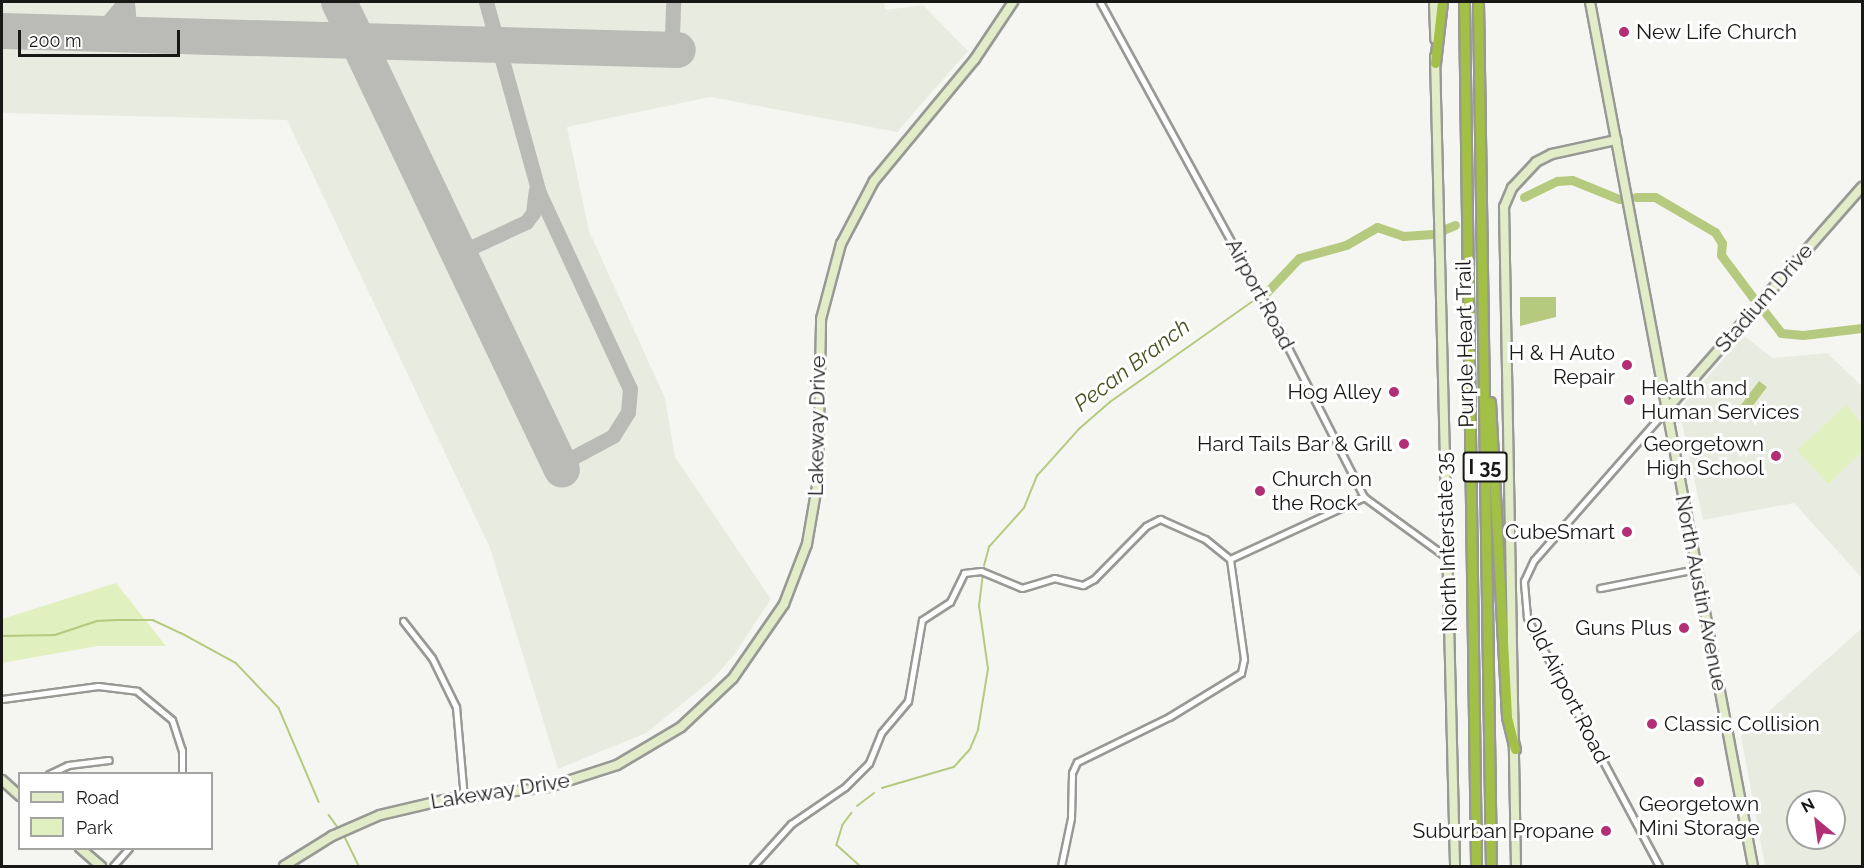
<!DOCTYPE html>
<style>
body{margin:0}
#map{position:relative;width:1864px;height:868px;overflow:hidden;background:#f5f6f1;font-family:Raleway,sans-serif}
div>[style]{position:absolute}
.built>*{inset:0;background:#e8ece0}
.green>*{inset:0;background:#e0f0be}
.water>*{inset:0;background:#b5ca7f;transform-origin:0 0}
.stream>*{height:1.5px;margin:-0.75px;padding:0 0.75px;transform-origin:0.75px;border-radius:0.75px;background:#b5ca7f}
.river>*{height:9px;margin:-4.5px;padding:0 4.5px;transform-origin:4.5px;border-radius:4.5px;background:#b5ca7f}
.taxiway>*{height:15px;margin:-7.5px;padding:0 7.5px;transform-origin:7.5px;border-radius:7.5px;background:#babab6}
.runway>*{height:36px;margin:-18px;padding:0 18px;transform-origin:18px;border-radius:18px;background:#babab6}
.roads{filter:drop-shadow(2px 0 #989995) drop-shadow(-2px 0 #989995) drop-shadow(0 2px #989995) drop-shadow(0 -2px #989995)}
.street>*{height:5px;margin:-2.5px;padding:0 2.5px;transform-origin:2.5px;border-radius:2.5px;background:#fff}
.secondary>*{height:8px;margin:-4px;padding:0 4px;transform-origin:4px;border-radius:4px;background:#e3ecc8}
.highway>*{height:9px;margin:-4.5px;padding:0 4.5px;transform-origin:4.5px;border-radius:4.5px;background:#a2bf46}
.dots>*{width:16px;height:16px;translate:-50% -50%;box-sizing:border-box;border:3px solid #fff;border-radius:50%}
span{translate:-50% -50%;white-space:nowrap;text-align:center;line-height:1.15;-webkit-text-stroke:6px #fff;paint-order:stroke}
.shield-label span{padding:2px 4px;background:#fff;border:2px solid;border-radius:4px;-webkit-text-stroke-width:0}
.shield-label{font-size:20px;color:#181917;font-weight:700}
.poi-label{font-size:21px;color:#181917}
.left{translate:0 -50%;text-align:left}
.right{translate:-100% -50%;text-align:right}
.street-label{font-size:21px;color:#181917}
.water-label{font-size:22px;color:#46531d;font-style:italic}
.frame{position:absolute;inset:0;border:3px solid #181917;pointer-events:none}
.legend{position:absolute;left:18px;top:772px;width:195px;height:78px;box-sizing:border-box;background:#fff;border:2px solid #a3a3a2;margin:0;padding:8px 10px;list-style:none;font-size:18px;color:#181917}
.legend li{display:flex;align-items:center;gap:12px;height:30px}
.legend b{width:30px;border:2px solid #a3a3a2}
.north{position:absolute;left:1786px;top:790px;width:60px;height:60px;box-sizing:border-box;background:#fff;border:2px solid #a3a3a2;border-radius:50%;rotate:331deg;font-size:16px;font-weight:700;line-height:24px;text-align:center;color:#181917}
.north::after{content:'';display:block;margin:auto;width:21px;height:27px;background:#b32f75;clip-path:polygon(50% 0,100% 100%,50% 72%,0 100%)}
.scale{position:absolute;left:18px;top:30px;width:162px;height:27px;box-sizing:border-box;border:3px solid #181917;border-top:0;padding-left:8px;font-size:18px;line-height:21px;white-space:nowrap;color:#181917;-webkit-text-stroke:4px #fff;paint-order:stroke}
</style>
<div id="map">
<div class="built">
<div style="clip-path:polygon(2px 2px,884px 2px,885px 10px,923px 5px,968px 51px,897px 132px,710px 97px,567px 127px,589px 231px,665px 398px,675px 457px,771px 599px,734px 655px,713px 679px,646px 733px,558px 769px,490px 548px,287px 120px,2px 113px)"></div>
<div style="clip-path:polygon(1744px 336px,1773px 358px,1827px 353px,1862px 386px,1862px 578px,1794px 503px,1703px 520px,1679px 409px)"></div>
<div style="clip-path:polygon(evenodd,1862px 628px,1862px 866px,1765px 866px,1741px 736px,1862px 628px,1798px 802px,1834px 802px,1834px 838px,1798px 838px,1798px 802px)"></div>
</div>
<div class="green">
<div style="clip-path:polygon(1846px 405px,1862px 423px,1862px 452px,1828px 484px,1797px 450px)"></div>
<div style="clip-path:polygon(116px 583px,166px 646px,97px 646px,2px 663px,2px 619px)"></div>
</div>
<div class="water">
<div style="clip-path:polygon(1520px 297px,1556px 297px,1556px 317px,1520px 326px)"></div>
<div style="left:1759px;top:381px;width:10px;height:36px;rotate:37deg"></div>
</div>
<div class="stream">
<div style="left:984px;top:566px;width:20px;rotate:-75deg"></div>
<div style="left:989px;top:547px;width:52px;rotate:-48.1deg"></div>
<div style="left:1024px;top:508px;width:35px;rotate:-68deg"></div>
<div style="left:1037px;top:476px;width:63px;rotate:-48.2deg"></div>
<div style="left:1079px;top:429px;width:41px;rotate:-41.1deg"></div>
<div style="left:1110px;top:402px;width:182px;rotate:-35.2deg"></div>
<div style="left:2px;top:636px;width:53px;rotate:-1.1deg"></div>
<div style="left:55px;top:635px;width:44px;rotate:-18.4deg"></div>
<div style="left:97px;top:621px;width:19px;rotate:-3deg"></div>
<div style="left:116px;top:620px;width:37px"></div>
<div style="left:153px;top:620px;width:31px;rotate:25deg"></div>
<div style="left:181px;top:633px;width:63px;rotate:28.6deg"></div>
<div style="left:236px;top:663px;width:62px;rotate:46.3deg"></div>
<div style="left:279px;top:708px;width:102px;rotate:66.9deg"></div>
<div style="left:882px;top:788px;width:75px;rotate:-16.3deg"></div>
<div style="left:954px;top:767px;width:24px;rotate:-48deg"></div>
<div style="left:970px;top:749px;width:21px;rotate:-67deg"></div>
<div style="left:978px;top:730px;width:62px;rotate:-80.7deg"></div>
<div style="left:988px;top:669px;width:64px;rotate:-98.1deg"></div>
<div style="left:979px;top:606px;width:31px;rotate:-83deg"></div>
<div style="left:857px;top:806px;width:21px;rotate:-37deg"></div>
<div style="left:852px;top:813px;width:15px;rotate:127deg"></div>
<div style="left:843px;top:825px;width:21px;rotate:107deg"></div>
<div style="left:837px;top:845px;width:31px;rotate:42deg"></div>
<div style="left:329px;top:815px;width:17px;rotate:54deg"></div>
<div style="left:344px;top:835px;width:34px;rotate:64deg"></div>
</div>
<div class="river">
<div style="left:1524px;top:197px;width:37px;rotate:-26deg"></div>
<div style="left:1557px;top:181px;width:15px;rotate:-4deg"></div>
<div style="left:1572px;top:180px;width:51px;rotate:22deg"></div>
<div style="left:1636px;top:197px;width:19px"></div>
<div style="left:1655px;top:197px;width:69px;rotate:30.3deg"></div>
<div style="left:1715px;top:232px;width:13px;rotate:58deg"></div>
<div style="left:1722px;top:243px;width:12px;rotate:95deg"></div>
<div style="left:1721px;top:255px;width:60px;rotate:53.1deg"></div>
<div style="left:1443px;top:230px;width:13px;rotate:-23deg"></div>
<div style="left:1266px;top:293px;width:48px;rotate:-46.7deg"></div>
<div style="left:1299px;top:258px;width:49px;rotate:-15.5deg"></div>
<div style="left:1346px;top:245px;width:36px;rotate:-30deg"></div>
<div style="left:1377px;top:227px;width:28px;rotate:19deg"></div>
<div style="left:1403px;top:236px;width:30px;rotate:-4deg"></div>
<div style="left:1764px;top:311px;width:28px;rotate:52deg"></div>
<div style="left:1781px;top:333px;width:22px;rotate:5deg"></div>
<div style="left:1803px;top:335px;width:59px;rotate:-6.8deg"></div>
</div>
<div class="taxiway">
<div style="left:127px;top:2px;width:21px;rotate:85deg"></div>
<div style="left:129px;top:23px;width:11px;rotate:45deg"></div>
<div style="left:137px;top:31px;width:15px;rotate:16deg"></div>
<div style="left:486px;top:2px;width:198px;rotate:74.5deg"></div>
<div style="left:539px;top:193px;width:216px;rotate:65.1deg"></div>
<div style="left:630px;top:389px;width:23px;rotate:95deg"></div>
<div style="left:628px;top:412px;width:28px;rotate:122deg"></div>
<div style="left:613px;top:436px;width:47px;rotate:151.8deg"></div>
<div style="left:572px;top:458px;width:15px;rotate:169deg"></div>
<div style="left:86px;top:33px;width:18px;rotate:-16deg"></div>
<div style="left:103px;top:28px;width:34px;rotate:-50deg"></div>
<div style="left:665px;top:49px;width:15px;rotate:-62deg"></div>
<div style="left:672px;top:36px;width:34px;rotate:-88deg"></div>
<div style="left:452px;top:240px;width:13px;rotate:39deg"></div>
<div style="left:462px;top:248px;width:8px"></div>
<div style="left:470px;top:248px;width:62px;rotate:-24.9deg"></div>
<div style="left:526px;top:222px;width:11px;rotate:-52deg"></div>
<div style="left:533px;top:213px;width:23px;rotate:-83deg"></div>
<div style="left:466px;top:269px;width:12px;rotate:-99deg"></div>
<div style="left:464px;top:257px;width:11px;rotate:-56deg"></div>
</div>
<div class="runway">
<div style="left:339px;top:2px;width:518px;rotate:64.52deg"></div>
<div style="left:2px;top:31px;width:676px;rotate:1.61deg"></div>
</div>
<div class="roads">
<div class="street">
<div style="left:1100px;top:2px;width:354px;rotate:61.3deg"></div>
<div style="left:1270px;top:312px;width:208px;rotate:63.1deg"></div>
<div style="left:1364px;top:497px;width:105px;rotate:36.1deg"></div>
<div style="left:1230px;top:559px;width:148px;rotate:-24.8deg"></div>
<div style="left:1600px;top:588px;width:98px;rotate:-11.2deg"></div>
<div style="left:403px;top:621px;width:47px;rotate:51.9deg"></div>
<div style="left:432px;top:658px;width:55px;rotate:63.9deg"></div>
<div style="left:456px;top:707px;width:91px;rotate:85deg"></div>
<div style="left:2px;top:699px;width:97px;rotate:-7.7deg"></div>
<div style="left:98px;top:686px;width:39px;rotate:7deg"></div>
<div style="left:137px;top:691px;width:45px;rotate:39.6deg"></div>
<div style="left:172px;top:720px;width:32px;rotate:72deg"></div>
<div style="left:182px;top:750px;width:24px;rotate:90deg"></div>
<div style="left:49px;top:774px;width:21px;rotate:-25deg"></div>
<div style="left:68px;top:765px;width:41px;rotate:-7deg"></div>
<div style="left:113px;top:866px;width:24px;rotate:-48deg"></div>
<div style="left:753px;top:866px;width:57px;rotate:-47.9deg"></div>
<div style="left:791px;top:824px;width:65px;rotate:-34.4deg"></div>
<div style="left:845px;top:787px;width:34px;rotate:-45deg"></div>
<div style="left:869px;top:763px;width:32px;rotate:-68deg"></div>
<div style="left:881px;top:733px;width:42px;rotate:-49.8deg"></div>
<div style="left:908px;top:701px;width:82px;rotate:-80.2deg"></div>
<div style="left:922px;top:620px;width:33px;rotate:-33deg"></div>
<div style="left:950px;top:602px;width:32px;rotate:-64deg"></div>
<div style="left:964px;top:573px;width:17px;rotate:-7deg"></div>
<div style="left:981px;top:571px;width:44px;rotate:22.5deg"></div>
<div style="left:1022px;top:588px;width:34px;rotate:-17deg"></div>
<div style="left:1054px;top:578px;width:30px;rotate:14deg"></div>
<div style="left:1083px;top:585px;width:13px;rotate:-29deg"></div>
<div style="left:1094px;top:579px;width:74px;rotate:-45.5deg"></div>
<div style="left:1146px;top:526px;width:16px;rotate:-27deg"></div>
<div style="left:1160px;top:519px;width:49px;rotate:24deg"></div>
<div style="left:1205px;top:539px;width:32px;rotate:39deg"></div>
<div style="left:1061px;top:866px;width:49px;rotate:-78.2deg"></div>
<div style="left:1071px;top:818px;width:45px;rotate:-88.7deg"></div>
<div style="left:1072px;top:773px;width:12px;rotate:-66deg"></div>
<div style="left:1077px;top:762px;width:102px;rotate:-26.1deg"></div>
<div style="left:1169px;top:717px;width:84px;rotate:-31.4deg"></div>
<div style="left:1241px;top:673px;width:14px;rotate:-78deg"></div>
<div style="left:1244px;top:659px;width:101px;rotate:-98deg"></div>
<div style="left:1659px;top:866px;width:265px;rotate:-118.1deg"></div>
<div style="left:1534px;top:632px;width:17px;rotate:-115deg"></div>
<div style="left:1527px;top:617px;width:36px;rotate:-95deg"></div>
<div style="left:1524px;top:581px;width:23px;rotate:-65deg"></div>
<div style="left:1534px;top:560px;width:200px;rotate:-48.7deg"></div>
</div>
<div class="secondary">
<div style="left:1434px;top:2px;width:37px;rotate:88deg"></div>
<div style="left:1590px;top:2px;width:879px;rotate:79.32deg"></div>
<div style="left:1435px;top:57px;width:809px;rotate:88.58deg"></div>
<div style="left:1666px;top:410px;width:297px;rotate:-48.7deg"></div>
<div style="left:2px;top:780px;width:24px;rotate:42deg"></div>
<div style="left:80px;top:848px;width:28px;rotate:41deg"></div>
<div style="left:284px;top:866px;width:57px;rotate:-32deg"></div>
<div style="left:332px;top:836px;width:52px;rotate:-23.6deg"></div>
<div style="left:380px;top:815px;width:70px;rotate:-13.2deg"></div>
<div style="left:448px;top:799px;width:102px;rotate:-6.8deg"></div>
<div style="left:549px;top:787px;width:71px;rotate:-17.9deg"></div>
<div style="left:617px;top:765px;width:74px;rotate:-30.7deg"></div>
<div style="left:681px;top:727px;width:71px;rotate:-43.3deg"></div>
<div style="left:733px;top:678px;width:90px;rotate:-55.4deg"></div>
<div style="left:784px;top:604px;width:64px;rotate:-69deg"></div>
<div style="left:807px;top:544px;width:65px;rotate:-80.2deg"></div>
<div style="left:818px;top:480px;width:161px;rotate:-88.9deg"></div>
<div style="left:821px;top:319px;width:78px;rotate:-75.1deg"></div>
<div style="left:841px;top:244px;width:71px;rotate:-62.4deg"></div>
<div style="left:874px;top:181px;width:158px;rotate:-50.4deg"></div>
<div style="left:975px;top:59px;width:69px;rotate:-56.3deg"></div>
<div style="left:1516px;top:866px;width:659px;rotate:-91.04deg"></div>
<div style="left:1504px;top:207px;width:21px;rotate:-67deg"></div>
<div style="left:1512px;top:188px;width:35px;rotate:-47deg"></div>
<div style="left:1536px;top:162px;width:18px;rotate:-27deg"></div>
<div style="left:1552px;top:154px;width:66px;rotate:-12.3deg"></div>
</div>
<div class="highway">
<div style="left:1464px;top:2px;width:864px;rotate:89.2deg"></div>
<div style="left:1478px;top:2px;width:864px;rotate:89.14deg"></div>
<div style="left:1435px;top:63px;width:61px;rotate:-83.5deg"></div>
<div style="left:1490px;top:402px;width:315px;rotate:86.9deg"></div>
<div style="left:1507px;top:717px;width:33px;rotate:76deg"></div>
</div>
</div>
<div class="dots">
<div style="left:1624px;top:32px;background:#b32f75"></div>
<div style="left:1627px;top:365px;background:#b32f75"></div>
<div style="left:1394px;top:392px;background:#b32f75"></div>
<div style="left:1629px;top:400px;background:#b32f75"></div>
<div style="left:1404px;top:444px;background:#b32f75"></div>
<div style="left:1776px;top:456px;background:#b32f75"></div>
<div style="left:1260px;top:491px;background:#b32f75"></div>
<div style="left:1627px;top:532px;background:#b32f75"></div>
<div style="left:1684px;top:628px;background:#b32f75"></div>
<div style="left:1652px;top:724px;background:#b32f75"></div>
<div style="left:1699px;top:782px;background:#b32f75"></div>
<div style="left:1606px;top:831px;background:#b32f75"></div>
</div>
<div class="shield-label">
<span style="left:1485px;top:467px">I 35</span>
</div>
<div class="poi-label">
<span class="left" style="left:1636px;top:32px">New Life Church</span>
<span class="right" style="left:1615px;top:365px">H &amp; H Auto<br>Repair</span>
<span class="left" style="left:1641px;top:400px">Health and<br>Human Services</span>
<span class="right" style="left:1382px;top:392px">Hog Alley</span>
<span class="right" style="left:1392px;top:444px">Hard Tails Bar &amp; Grill</span>
<span class="right" style="left:1764px;top:456px">Georgetown<br>High School</span>
<span class="left" style="left:1272px;top:491px">Church on<br>the Rock</span>
<span class="right" style="left:1615px;top:532px">CubeSmart</span>
<span class="right" style="left:1672px;top:628px">Guns Plus</span>
<span class="left" style="left:1664px;top:724px">Classic Collision</span>
<span style="left:1699px;top:816px">Georgetown<br>Mini Storage</span>
<span class="right" style="left:1594px;top:831px">Suburban Propane</span>
</div>
<div class="street-label">
<span style="left:1260px;top:294px;rotate:62deg">Airport Road</span>
<span style="left:1764px;top:298px;rotate:-49deg">Stadium Drive</span>
<span style="left:1465px;top:344px;rotate:-91deg">Purple Heart Trail</span>
<span style="left:817px;top:426px;rotate:-89deg">Lakeway Drive</span>
<span style="left:1447px;top:542px;rotate:-92deg">North Interstate 35</span>
<span style="left:1701px;top:593px;rotate:79deg">North Austin Avenue</span>
<span style="left:1567px;top:690px;rotate:63deg">Old Airport Road</span>
<span style="left:500px;top:791px;rotate:-9deg">Lakeway Drive</span>
</div>
<div class="water-label">
<span style="left:1132px;top:365px;rotate:-37deg">Pecan Branch</span>
</div>
<div class="frame"></div>
<ul class="legend">
<li><b style="height:8px;background:#e3ecc8"></b>Road</li>
<li><b style="height:16px;background:#e0f0be"></b>Park</li>
</ul>
<div class="north">N</div>
<div class="scale">200 m</div>
</div>
